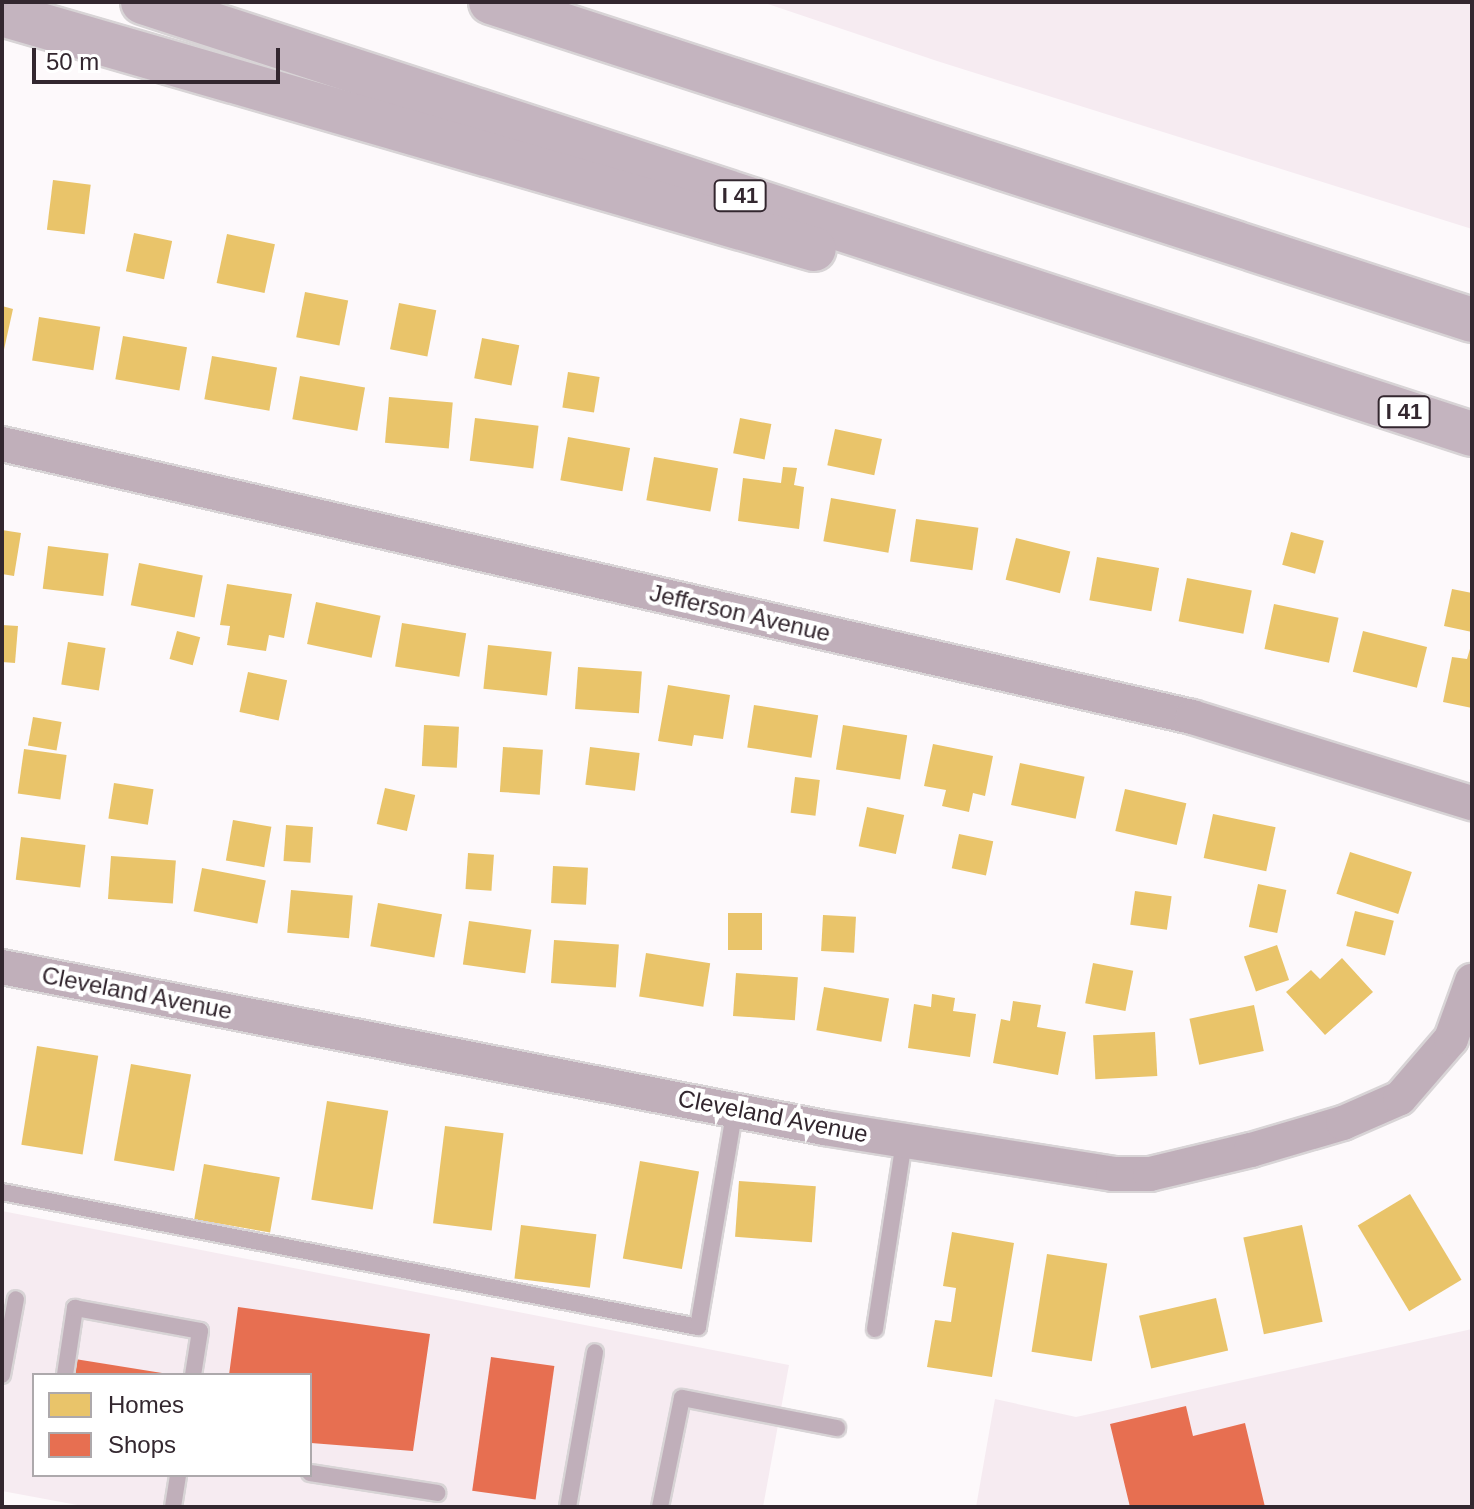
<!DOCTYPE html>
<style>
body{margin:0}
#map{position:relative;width:1474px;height:1509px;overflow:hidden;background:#fdf9fb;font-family:Arial,sans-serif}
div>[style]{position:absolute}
.built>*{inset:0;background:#f6ebf1}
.homes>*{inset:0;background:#e9c46a;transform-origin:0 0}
.shops>*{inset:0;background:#e76f51;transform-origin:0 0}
.roads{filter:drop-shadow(2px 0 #d8d4d6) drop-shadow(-2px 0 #d8d4d6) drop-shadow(0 2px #d8d4d6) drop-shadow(0 -2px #d8d4d6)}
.service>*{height:16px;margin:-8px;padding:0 8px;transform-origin:8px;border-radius:8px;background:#c0afba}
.minor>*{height:34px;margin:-17px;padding:0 17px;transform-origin:17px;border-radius:17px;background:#c0afba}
.motorway>*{height:44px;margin:-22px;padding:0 22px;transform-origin:22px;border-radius:22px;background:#c4b4bf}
span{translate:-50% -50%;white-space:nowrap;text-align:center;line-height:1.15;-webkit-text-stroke:8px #fff;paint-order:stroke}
.shield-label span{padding:2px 6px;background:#fff;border:2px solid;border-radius:6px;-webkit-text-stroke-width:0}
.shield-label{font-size:22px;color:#33272f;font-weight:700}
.street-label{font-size:24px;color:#33272f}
.frame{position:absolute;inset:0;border:4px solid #33272f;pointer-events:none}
.legend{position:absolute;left:32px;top:1373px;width:280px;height:104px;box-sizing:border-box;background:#fff;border:2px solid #ada9ac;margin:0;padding:10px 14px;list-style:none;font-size:24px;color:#33272f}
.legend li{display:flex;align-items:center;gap:16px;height:40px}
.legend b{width:40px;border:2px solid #ada9ac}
.scale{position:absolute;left:32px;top:48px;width:248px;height:36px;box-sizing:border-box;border:4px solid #33272f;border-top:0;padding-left:10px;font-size:24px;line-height:28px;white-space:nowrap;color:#33272f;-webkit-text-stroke:6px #fff;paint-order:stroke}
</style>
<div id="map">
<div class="built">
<div style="clip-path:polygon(762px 2px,1472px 2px,1472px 229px,937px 61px)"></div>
<div style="clip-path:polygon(evenodd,2px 1211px,789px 1365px,763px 1507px,88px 1507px,2px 1491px,2px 1211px,34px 1375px,310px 1375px,310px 1475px,34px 1475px,34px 1375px)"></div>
<div style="clip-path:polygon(1472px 1329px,1472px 1507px,976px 1507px,995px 1399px,1076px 1417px)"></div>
</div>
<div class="homes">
<div style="left:53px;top:180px;width:38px;height:50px;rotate:7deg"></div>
<div style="left:134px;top:233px;width:39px;height:39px;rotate:12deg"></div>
<div style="left:227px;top:234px;width:49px;height:50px;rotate:12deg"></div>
<div style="left:305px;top:292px;width:44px;height:46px;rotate:11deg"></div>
<div style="left:399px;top:303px;width:38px;height:47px;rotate:11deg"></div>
<div style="clip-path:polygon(2px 306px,13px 309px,3px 354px,2px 354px)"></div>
<div style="left:39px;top:317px;width:62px;height:44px;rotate:9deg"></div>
<div style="left:123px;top:336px;width:65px;height:44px;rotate:10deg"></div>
<div style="left:482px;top:338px;width:38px;height:41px;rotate:11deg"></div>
<div style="left:212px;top:356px;width:66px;height:44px;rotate:10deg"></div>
<div style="left:568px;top:372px;width:32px;height:36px;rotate:9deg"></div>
<div style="left:300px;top:376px;width:66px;height:44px;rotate:10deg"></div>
<div style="left:389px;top:397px;width:64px;height:46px;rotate:5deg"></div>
<div style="left:475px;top:418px;width:64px;height:43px;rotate:7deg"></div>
<div style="left:740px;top:418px;width:32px;height:36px;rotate:11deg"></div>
<div style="left:835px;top:429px;width:48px;height:37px;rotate:12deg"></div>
<div style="left:568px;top:437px;width:63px;height:44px;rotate:10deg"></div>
<div style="left:654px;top:457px;width:65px;height:44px;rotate:10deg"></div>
<div style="clip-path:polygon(783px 467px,797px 468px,794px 485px,804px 487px,799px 529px,738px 521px,743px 478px,781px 483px)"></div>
<div style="left:831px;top:498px;width:66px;height:44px;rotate:10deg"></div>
<div style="left:916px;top:519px;width:63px;height:43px;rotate:8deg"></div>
<div style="clip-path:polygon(2px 530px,21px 533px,14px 576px,2px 574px)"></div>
<div style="left:1291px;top:532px;width:34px;height:34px;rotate:15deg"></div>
<div style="left:1016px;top:538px;width:56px;height:43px;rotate:14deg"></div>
<div style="left:48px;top:546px;width:61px;height:43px;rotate:7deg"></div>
<div style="left:1097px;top:557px;width:63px;height:44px;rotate:10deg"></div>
<div style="left:139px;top:563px;width:65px;height:43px;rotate:11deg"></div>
<div style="left:1187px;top:578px;width:66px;height:44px;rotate:11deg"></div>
<div style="clip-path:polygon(227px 584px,292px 594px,284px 638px,269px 635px,266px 651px,227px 645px,230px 626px,220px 625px)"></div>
<div style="clip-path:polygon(1452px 589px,1472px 593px,1472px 632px,1444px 626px)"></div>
<div style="left:316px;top:602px;width:66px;height:43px;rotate:12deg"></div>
<div style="left:1274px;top:604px;width:66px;height:46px;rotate:12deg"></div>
<div style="left:402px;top:623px;width:65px;height:44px;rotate:9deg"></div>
<div style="clip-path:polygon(2px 625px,18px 626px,15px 663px,2px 662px)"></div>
<div style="left:177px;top:631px;width:24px;height:29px;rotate:15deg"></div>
<div style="left:1363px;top:631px;width:66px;height:42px;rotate:14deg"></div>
<div style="left:68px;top:642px;width:38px;height:43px;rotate:9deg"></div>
<div style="clip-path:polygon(1472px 642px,1472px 708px,1443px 702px,1452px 657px,1467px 659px)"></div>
<div style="left:488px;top:645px;width:64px;height:44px;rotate:6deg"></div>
<div style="left:578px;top:667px;width:64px;height:42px;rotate:4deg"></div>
<div style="left:248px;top:672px;width:40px;height:41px;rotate:12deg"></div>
<div style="clip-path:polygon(668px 685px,730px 695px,723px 739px,694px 735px,692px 746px,658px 741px)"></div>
<div style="left:754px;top:705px;width:65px;height:43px;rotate:9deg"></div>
<div style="left:33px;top:717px;width:29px;height:29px;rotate:10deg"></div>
<div style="left:424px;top:725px;width:35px;height:41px;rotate:3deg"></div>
<div style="left:843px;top:725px;width:65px;height:45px;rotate:9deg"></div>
<div style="clip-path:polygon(933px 744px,993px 756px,985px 796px,973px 793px,969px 812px,942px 806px,946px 790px,924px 786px)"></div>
<div style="left:503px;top:747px;width:40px;height:45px;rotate:4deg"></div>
<div style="left:590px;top:747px;width:50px;height:38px;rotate:7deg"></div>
<div style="left:24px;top:749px;width:43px;height:45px;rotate:8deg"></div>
<div style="left:1020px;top:763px;width:66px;height:43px;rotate:12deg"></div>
<div style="left:795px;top:777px;width:25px;height:36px;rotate:7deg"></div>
<div style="left:114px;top:783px;width:40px;height:36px;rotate:9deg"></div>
<div style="left:385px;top:788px;width:31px;height:37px;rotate:13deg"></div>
<div style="left:1125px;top:789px;width:63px;height:43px;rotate:13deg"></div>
<div style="left:867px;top:807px;width:38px;height:40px;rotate:12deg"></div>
<div style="left:1213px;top:814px;width:64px;height:45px;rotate:12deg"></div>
<div style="left:233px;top:820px;width:39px;height:41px;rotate:10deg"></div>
<div style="left:286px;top:825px;width:27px;height:36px;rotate:4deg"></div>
<div style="left:959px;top:834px;width:35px;height:35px;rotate:12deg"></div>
<div style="left:21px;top:837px;width:65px;height:43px;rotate:7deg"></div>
<div style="left:1350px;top:852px;width:65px;height:44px;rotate:18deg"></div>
<div style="left:468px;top:853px;width:26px;height:36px;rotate:4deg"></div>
<div style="left:111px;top:856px;width:65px;height:43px;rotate:4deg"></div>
<div style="left:553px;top:866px;width:35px;height:37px;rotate:3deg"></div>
<div style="left:202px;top:868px;width:65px;height:44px;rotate:11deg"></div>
<div style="left:1258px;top:884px;width:29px;height:44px;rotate:12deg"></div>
<div style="left:291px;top:890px;width:62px;height:43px;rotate:5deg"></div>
<div style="left:1135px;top:891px;width:37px;height:34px;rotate:8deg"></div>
<div style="left:378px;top:903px;width:65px;height:44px;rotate:10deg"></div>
<div style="left:1355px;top:911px;width:40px;height:36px;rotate:14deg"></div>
<div style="left:728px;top:913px;width:34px;height:37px"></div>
<div style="left:823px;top:915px;width:33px;height:36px;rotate:3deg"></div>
<div style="left:469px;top:921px;width:63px;height:44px;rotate:8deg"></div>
<div style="left:554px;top:940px;width:65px;height:43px;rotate:4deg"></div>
<div style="left:1277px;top:945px;width:37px;height:35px;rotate:71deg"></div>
<div style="left:646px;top:953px;width:65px;height:44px;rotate:9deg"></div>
<div style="clip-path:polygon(1342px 958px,1373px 992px,1325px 1035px,1286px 992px,1311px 970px,1320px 979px)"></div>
<div style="left:1093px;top:963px;width:41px;height:41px;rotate:11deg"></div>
<div style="left:736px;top:973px;width:62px;height:43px;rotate:4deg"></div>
<div style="left:824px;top:987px;width:66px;height:44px;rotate:10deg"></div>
<div style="clip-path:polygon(932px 994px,955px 998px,953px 1011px,976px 1014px,970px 1057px,908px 1048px,914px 1004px,931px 1007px)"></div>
<div style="clip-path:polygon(1013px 1001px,1041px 1005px,1037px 1027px,1066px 1032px,1058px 1075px,993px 1063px,1001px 1019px,1010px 1021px)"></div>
<div style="left:1254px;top:1005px;width:47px;height:66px;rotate:78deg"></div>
<div style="left:1155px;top:1032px;width:44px;height:62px;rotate:87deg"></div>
<div style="left:37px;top:1046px;width:62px;height:100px;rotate:9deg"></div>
<div style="left:131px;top:1064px;width:61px;height:98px;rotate:10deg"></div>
<div style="left:327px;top:1101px;width:62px;height:100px;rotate:9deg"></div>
<div style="left:445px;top:1126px;width:59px;height:98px;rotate:7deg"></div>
<div style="left:640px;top:1161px;width:60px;height:99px;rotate:10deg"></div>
<div style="left:204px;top:1164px;width:77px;height:56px;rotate:10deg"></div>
<div style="left:739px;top:1181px;width:77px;height:56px;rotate:4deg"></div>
<div style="left:1410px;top:1194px;width:100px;height:61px;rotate:59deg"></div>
<div style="left:521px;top:1225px;width:76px;height:54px;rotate:7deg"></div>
<div style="left:1302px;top:1225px;width:99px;height:60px;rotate:78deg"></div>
<div style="clip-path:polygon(952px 1232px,1014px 1243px,992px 1377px,927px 1367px,935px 1320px,951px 1322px,956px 1288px,943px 1286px)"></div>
<div style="left:1047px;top:1254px;width:61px;height:99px;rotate:9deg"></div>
<div style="left:1216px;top:1298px;width:54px;height:79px;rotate:77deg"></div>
</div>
<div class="shops">
<div style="clip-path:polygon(238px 1307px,430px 1334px,413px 1451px,311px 1443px,310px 1375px,229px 1375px)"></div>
<div style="left:491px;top:1357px;width:64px;height:135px;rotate:8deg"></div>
<div style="clip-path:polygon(75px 1359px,162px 1373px,162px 1375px,72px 1375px)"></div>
<div style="clip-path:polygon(1186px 1406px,1193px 1436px,1245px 1423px,1265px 1507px,1130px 1507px,1110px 1424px)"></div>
</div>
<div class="roads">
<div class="service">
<div style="left:2px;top:1192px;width:709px;rotate:10.98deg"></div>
<div style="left:698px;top:1327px;width:221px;rotate:-80.4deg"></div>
<div style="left:875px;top:1329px;width:190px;rotate:-81.2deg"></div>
<div style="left:2px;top:1375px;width:77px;rotate:-79.6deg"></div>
<div style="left:65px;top:1375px;width:68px;rotate:-81.5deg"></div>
<div style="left:75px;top:1308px;width:127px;rotate:10.4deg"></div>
<div style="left:200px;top:1331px;width:45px;rotate:99deg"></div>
<div style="left:310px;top:1473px;width:129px;rotate:8.9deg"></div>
<div style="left:173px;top:1507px;width:32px;rotate:-81deg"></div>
<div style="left:568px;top:1507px;width:157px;rotate:-80.1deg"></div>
<div style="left:660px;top:1507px;width:111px;rotate:-78.6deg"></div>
<div style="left:682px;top:1398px;width:158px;rotate:11deg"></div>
</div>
<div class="minor">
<div style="left:2px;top:444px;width:1221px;rotate:12.92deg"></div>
<div style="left:1192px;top:717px;width:293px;rotate:17.1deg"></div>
<div style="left:2px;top:967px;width:838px;rotate:11.08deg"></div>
<div style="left:824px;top:1128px;width:293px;rotate:9deg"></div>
<div style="left:1113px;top:1174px;width:37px"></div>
<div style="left:1150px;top:1174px;width:104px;rotate:-13.4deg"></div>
<div style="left:1251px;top:1150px;width:96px;rotate:-16.4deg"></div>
<div style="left:1343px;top:1123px;width:62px;rotate:-23.7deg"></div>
<div style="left:1400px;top:1098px;width:78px;rotate:-49.2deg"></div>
<div style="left:1451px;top:1039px;width:62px;rotate:-70.1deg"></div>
</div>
<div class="motorway">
<div style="left:143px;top:2px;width:1397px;rotate:18.01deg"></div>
<div style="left:491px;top:2px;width:1031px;rotate:17.96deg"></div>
<div style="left:2px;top:14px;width:845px;rotate:16.14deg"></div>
</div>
</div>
<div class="shield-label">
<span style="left:740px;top:196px">I 41</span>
<span style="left:1404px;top:412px">I 41</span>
</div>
<div class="street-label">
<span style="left:740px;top:613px;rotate:13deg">Jefferson Avenue</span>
<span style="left:137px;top:993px;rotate:11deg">Cleveland Avenue</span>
<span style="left:773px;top:1116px;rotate:11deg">Cleveland Avenue</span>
</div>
<div class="frame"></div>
<ul class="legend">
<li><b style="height:22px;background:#e9c46a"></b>Homes</li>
<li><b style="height:22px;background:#e76f51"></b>Shops</li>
</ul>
<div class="scale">50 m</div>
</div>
